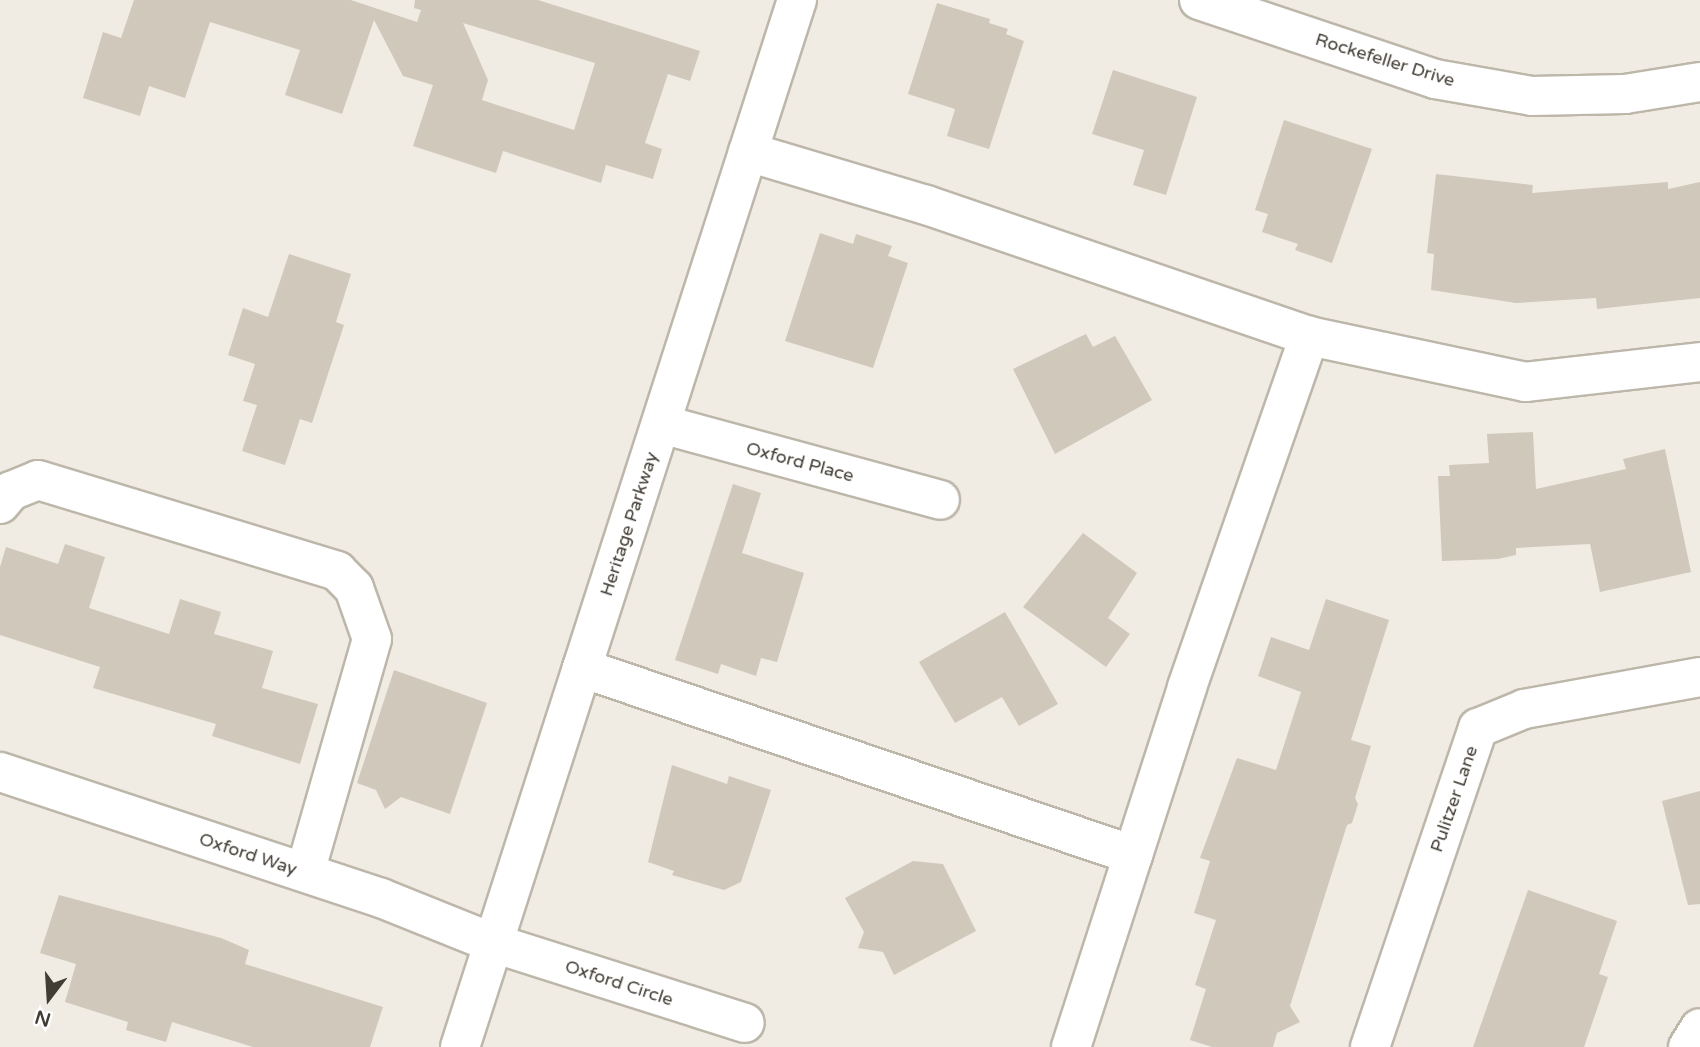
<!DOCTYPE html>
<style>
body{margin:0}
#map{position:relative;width:1700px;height:1047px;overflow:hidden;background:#f0ece4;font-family:"Varela Round",sans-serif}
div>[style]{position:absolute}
.building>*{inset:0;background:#d0c8ba}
.roads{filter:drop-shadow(2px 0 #bdb7aa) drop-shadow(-2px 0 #bdb7aa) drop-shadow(0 2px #bdb7aa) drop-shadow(0 -2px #bdb7aa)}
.minor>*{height:38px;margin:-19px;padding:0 19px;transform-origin:19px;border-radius:19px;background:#fff}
span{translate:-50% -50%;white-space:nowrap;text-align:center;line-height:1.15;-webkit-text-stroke:7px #fff;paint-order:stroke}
.street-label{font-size:18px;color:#413c34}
.north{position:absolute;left:14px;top:963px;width:70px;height:70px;-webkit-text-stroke:5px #fff;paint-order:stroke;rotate:197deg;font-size:19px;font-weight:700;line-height:28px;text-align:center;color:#413c34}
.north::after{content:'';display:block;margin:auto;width:24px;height:32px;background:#413c34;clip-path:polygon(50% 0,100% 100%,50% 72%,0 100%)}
</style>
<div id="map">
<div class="building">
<div style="clip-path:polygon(evenodd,134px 0,351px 0,417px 22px,421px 10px,414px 8px,415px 0,538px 0,700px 51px,690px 81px,668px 74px,645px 143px,662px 149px,653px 179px,606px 165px,601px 183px,503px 151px,496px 173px,413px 146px,433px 85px,403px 76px,374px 20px,342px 114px,285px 95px,300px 50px,210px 22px,185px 98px,149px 86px,140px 116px,83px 98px,103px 32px,121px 38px,134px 0,463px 23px,595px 63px,574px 130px,482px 100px,488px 80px,463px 23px)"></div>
<div style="clip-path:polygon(937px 3px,990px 19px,989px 23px,1008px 29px,1006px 34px,1024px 41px,989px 149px,947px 136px,955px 109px,908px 94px)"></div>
<div style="clip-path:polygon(1113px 70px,1197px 97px,1166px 195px,1133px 185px,1144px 150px,1092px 134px)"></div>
<div style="clip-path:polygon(1284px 120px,1372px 149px,1332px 263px,1295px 250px,1298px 244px,1262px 232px,1268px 214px,1255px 210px)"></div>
<div style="clip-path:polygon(1436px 174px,1533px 185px,1532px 193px,1668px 182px,1668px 189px,1700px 182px,1700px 298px,1597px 309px,1596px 298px,1516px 303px,1431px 290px,1434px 254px,1427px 253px)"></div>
<div style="clip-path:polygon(820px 233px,853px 244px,856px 234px,892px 246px,888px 256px,908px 263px,873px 368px,785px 341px)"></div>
<div style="clip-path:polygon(289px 254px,351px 274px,336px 322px,344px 325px,312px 423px,300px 419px,285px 465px,242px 451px,257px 405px,243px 401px,255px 364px,228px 355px,243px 308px,268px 317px)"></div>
<div style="clip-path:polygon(1086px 334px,1093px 347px,1115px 336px,1152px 400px,1055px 454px,1013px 369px)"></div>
<div style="clip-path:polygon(1533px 432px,1536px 489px,1626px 469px,1623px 459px,1665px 449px,1691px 572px,1600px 592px,1590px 544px,1516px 548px,1516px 555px,1498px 559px,1442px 561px,1438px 476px,1450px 476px,1449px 465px,1489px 463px,1487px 434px)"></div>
<div style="clip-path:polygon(733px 484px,761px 493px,742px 553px,804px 573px,777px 662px,761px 658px,756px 676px,721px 664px,718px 674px,675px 660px)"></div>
<div style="clip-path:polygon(1083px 533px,1137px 573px,1108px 618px,1130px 634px,1106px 667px,1023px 607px)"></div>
<div style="clip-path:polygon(65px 544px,105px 557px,89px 608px,169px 634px,180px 599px,221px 612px,214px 634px,273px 651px,262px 688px,318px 704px,300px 764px,212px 736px,216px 724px,93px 688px,100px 667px,0 635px,0 567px,6px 547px,58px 564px)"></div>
<div style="clip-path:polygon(1326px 599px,1389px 620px,1351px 740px,1371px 746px,1355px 798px,1358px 804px,1352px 823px,1347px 825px,1290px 1006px,1300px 1022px,1277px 1033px,1273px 1047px,1212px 1047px,1190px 1040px,1206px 989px,1195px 985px,1216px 920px,1194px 913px,1210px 861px,1200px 858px,1237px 758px,1276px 770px,1301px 692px,1258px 676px,1271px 637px,1309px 650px)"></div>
<div style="clip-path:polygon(1005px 612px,1058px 704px,1019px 726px,1002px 697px,955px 723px,919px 662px)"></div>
<div style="clip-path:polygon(394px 670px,487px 703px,450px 814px,401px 797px,385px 809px,376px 790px,357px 783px)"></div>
<div style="clip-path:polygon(672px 765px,727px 784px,729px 776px,771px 790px,741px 882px,724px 890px,672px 875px,674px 871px,648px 862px)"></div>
<div style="clip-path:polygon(1700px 791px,1700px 904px,1688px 905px,1662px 801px)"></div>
<div style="clip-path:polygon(913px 861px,943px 864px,976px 931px,894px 975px,883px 952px,858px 948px,864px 932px,845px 898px)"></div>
<div style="clip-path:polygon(1528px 890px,1617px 921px,1599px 974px,1608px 977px,1584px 1047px,1473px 1047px)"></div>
<div style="clip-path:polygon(59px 895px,221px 938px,249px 950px,245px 964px,383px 1007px,370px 1047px,253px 1047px,172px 1022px,166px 1042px,126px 1030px,128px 1022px,65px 1002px,76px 964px,40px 953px)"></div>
</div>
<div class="roads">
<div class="minor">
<div style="left:1199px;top:0;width:249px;rotate:18.5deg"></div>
<div style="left:1435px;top:79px;width:98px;rotate:9.9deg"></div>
<div style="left:1532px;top:96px;width:93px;rotate:-1.2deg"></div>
<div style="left:1625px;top:94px;width:76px;rotate:-9.1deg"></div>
<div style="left:748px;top:152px;width:186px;rotate:16.6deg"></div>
<div style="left:926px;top:205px;width:405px;rotate:18.9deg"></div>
<div style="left:1309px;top:336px;width:221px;rotate:12deg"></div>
<div style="left:1525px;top:382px;width:176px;rotate:-6.5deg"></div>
<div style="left:661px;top:424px;width:289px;rotate:15.2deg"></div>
<div style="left:0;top:504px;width:17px;rotate:-50deg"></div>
<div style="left:11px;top:491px;width:29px;rotate:-22deg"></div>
<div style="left:38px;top:480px;width:313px;rotate:16.9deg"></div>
<div style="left:337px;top:571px;width:24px;rotate:45deg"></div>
<div style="left:354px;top:588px;width:54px;rotate:70.6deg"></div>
<div style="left:372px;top:639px;width:243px;rotate:106deg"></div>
<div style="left:582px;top:668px;width:582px;rotate:18.75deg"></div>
<div style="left:0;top:772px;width:401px;rotate:18.3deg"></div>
<div style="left:381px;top:898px;width:121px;rotate:21.9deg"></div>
<div style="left:493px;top:943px;width:264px;rotate:17.6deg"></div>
<div style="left:460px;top:1047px;width:1100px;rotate:-72.16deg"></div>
<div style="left:1071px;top:1047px;width:378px;rotate:-72.1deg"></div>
<div style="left:1187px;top:687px;width:372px;rotate:-70.8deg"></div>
<div style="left:1370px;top:1047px;width:337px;rotate:-71.3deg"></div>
<div style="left:1478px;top:728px;width:50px;rotate:-22.4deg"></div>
<div style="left:1524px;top:709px;width:179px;rotate:-10.3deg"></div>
<div style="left:1688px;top:1047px;width:22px;rotate:-58deg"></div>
</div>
</div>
<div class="street-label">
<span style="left:1385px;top:60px;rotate:17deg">Rockefeller Drive</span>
<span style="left:800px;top:462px;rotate:15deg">Oxford Place</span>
<span style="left:629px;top:524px;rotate:-72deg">Heritage Parkway</span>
<span style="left:1454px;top:799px;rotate:-71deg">Pulitzer Lane</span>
<span style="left:248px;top:854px;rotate:18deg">Oxford Way</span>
<span style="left:619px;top:983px;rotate:18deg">Oxford Circle</span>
</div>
<div class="north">N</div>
</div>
